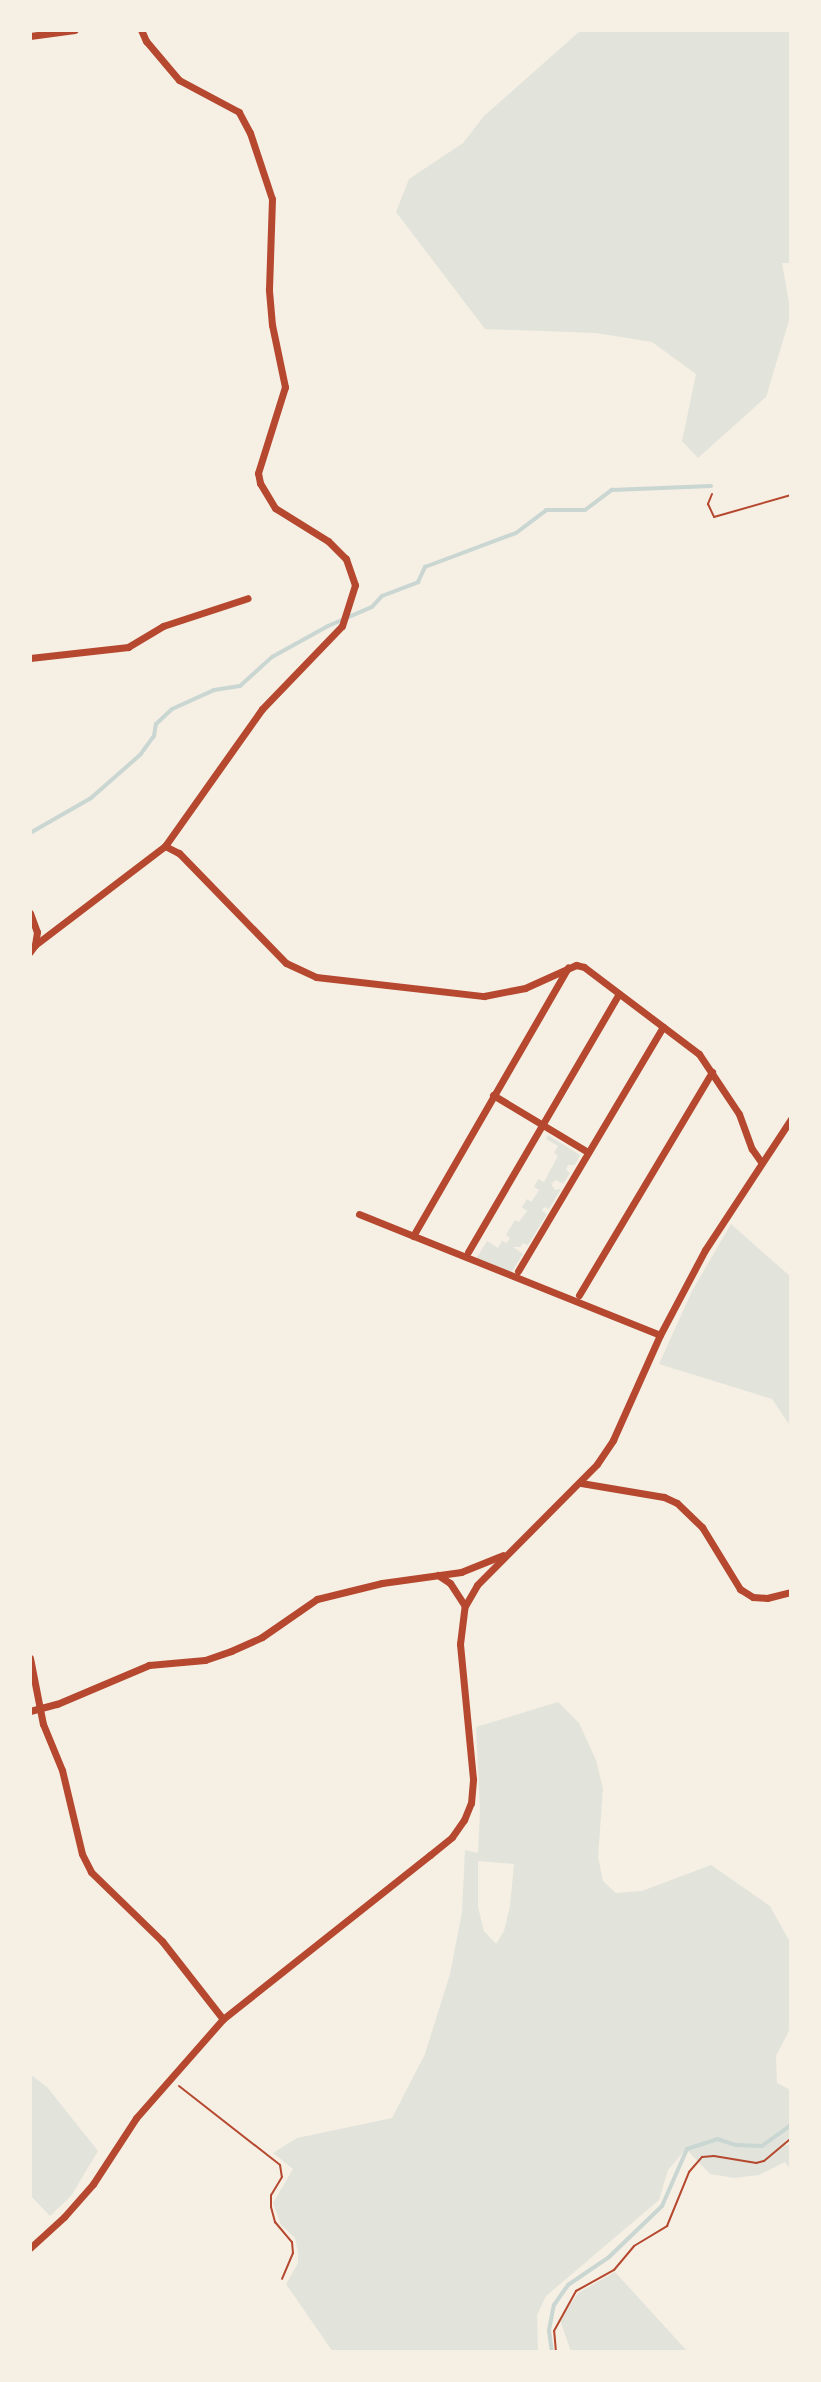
<!DOCTYPE html>
<style>
body{margin:0}
#map{position:relative;width:821px;height:2382px;overflow:hidden;background:#f6efe4;font-family:"Nunito Sans",sans-serif}
div>[style]{position:absolute}
.green>*{inset:0;background:#e2e4dc}
.stream>*{height:4px;margin:-2px;padding:0 2px;transform-origin:2px;border-radius:2px;background:#c9d6d2}
.path>*{height:2px;margin:-1px;padding:0 1px;transform-origin:1px;border-radius:1px;background:#b5482f}
.minor>*{height:7px;margin:-3.5px;padding:0 3.5px;transform-origin:3.5px;border-radius:3.5px;background:#b5482f}
span{translate:-50% -50%;white-space:nowrap;text-align:center;line-height:1.15;-webkit-text-stroke:7px #f6efe4;paint-order:stroke}
.frame{position:absolute;inset:0;border:32px solid #f6efe4;pointer-events:none}
</style>
<div id="map">
<div class="green">
<div style="clip-path:polygon(581px 30px,791px 30px,791px 263px,782px 263px,791px 314px,766px 397px,698px 458px,682px 441px,696px 374px,652px 342px,596px 333px,485px 329px,396px 212px,409px 179px,463px 143px,484px 116px)"></div>
<div style="clip-path:polygon(548px 1135px,580px 1155px,575px 1165px,568px 1165px,566px 1170px,570px 1173px,563px 1184px,556px 1180px,551px 1184px,555px 1190px,561px 1189px,549px 1209px,544px 1207px,542px 1211px,547px 1214px,528px 1245px,523px 1243px,520px 1247px,513px 1247px,523px 1254px,511px 1273px,476px 1259px,487px 1241px,498px 1248px,502px 1241px,507px 1243px,510px 1238px,506px 1235px,515px 1220px,519px 1222px,527px 1211px,522px 1207px,527px 1199px,531px 1202px,536px 1195px,539px 1190px,534px 1187px,538px 1179px,544px 1182px,558px 1156px,554px 1153px,558px 1146px,546px 1139px)"></div>
<div style="clip-path:polygon(731px 1224px,791px 1277px,791px 1427px,772px 1399px,659px 1364px,692px 1291px)"></div>
<div style="clip-path:polygon(evenodd,558px 1702px,579px 1723px,596px 1760px,603px 1789px,598px 1857px,603px 1881px,616px 1893px,642px 1891px,711px 1865px,770px 1906px,791px 1944px,791px 2027px,776px 2056px,777px 2083px,791px 2090px,791px 2138px,785px 2141px,786px 2146px,791px 2143px,791px 2170px,785px 2162px,759px 2175px,734px 2178px,710px 2174px,686px 2149px,668px 2170px,659px 2200px,546px 2296px,537px 2315px,538px 2352px,333px 2352px,286px 2284px,298px 2263px,298px 2253px,295px 2238px,281px 2225px,273px 2203px,293px 2169px,273px 2153px,297px 2138px,392px 2118px,425px 2054px,450px 1974px,462px 1912px,465px 1850px,478px 1853px,480px 1809px,476px 1727px,558px 1702px,478px 1861px,514px 1864px,510px 1906px,504px 1931px,496px 1944px,484px 1931px,478px 1907px,478px 1861px)"></div>
<div style="clip-path:polygon(30px 2074px,47px 2087px,98px 2151px,71px 2196px,50px 2216px,30px 2195px)"></div>
<div style="clip-path:polygon(615px 2272px,688px 2352px,571px 2352px,560px 2320px,578px 2293px)"></div>
</div>
<div class="stream">
<div style="left:30px;top:833px;width:70px;rotate:-29.8deg"></div>
<div style="left:91px;top:798px;width:65px;rotate:-41.3deg"></div>
<div style="left:140px;top:755px;width:24px;rotate:-54deg"></div>
<div style="left:154px;top:736px;width:12px;rotate:-81deg"></div>
<div style="left:156px;top:724px;width:22px;rotate:-43deg"></div>
<div style="left:172px;top:709px;width:46px;rotate:-24.3deg"></div>
<div style="left:214px;top:690px;width:26px;rotate:-9deg"></div>
<div style="left:240px;top:686px;width:43px;rotate:-42.2deg"></div>
<div style="left:272px;top:657px;width:64px;rotate:-29deg"></div>
<div style="left:328px;top:626px;width:48px;rotate:-23.4deg"></div>
<div style="left:372px;top:607px;width:15px;rotate:-48deg"></div>
<div style="left:382px;top:596px;width:39px;rotate:-21deg"></div>
<div style="left:418px;top:582px;width:17px;rotate:-65deg"></div>
<div style="left:425px;top:567px;width:97px;rotate:-20.5deg"></div>
<div style="left:516px;top:533px;width:38px;rotate:-37deg"></div>
<div style="left:546px;top:510px;width:39px"></div>
<div style="left:585px;top:510px;width:34px;rotate:-37deg"></div>
<div style="left:612px;top:490px;width:99px;rotate:-2.3deg"></div>
<div style="left:552px;top:2352px;width:22px;rotate:-98deg"></div>
<div style="left:549px;top:2330px;width:25px;rotate:-79deg"></div>
<div style="left:554px;top:2305px;width:24px;rotate:-55deg"></div>
<div style="left:568px;top:2285px;width:50px;rotate:-34.3deg"></div>
<div style="left:609px;top:2257px;width:74px;rotate:-43.9deg"></div>
<div style="left:662px;top:2206px;width:62px;rotate:-66.3deg"></div>
<div style="left:687px;top:2149px;width:32px;rotate:-18deg"></div>
<div style="left:717px;top:2139px;width:20px;rotate:18deg"></div>
<div style="left:736px;top:2145px;width:26px;rotate:2deg"></div>
<div style="left:762px;top:2146px;width:36px;rotate:-36deg"></div>
</div>
<div class="path">
<div style="left:712px;top:494px;width:11px;rotate:112deg"></div>
<div style="left:708px;top:504px;width:14px;rotate:65deg"></div>
<div style="left:714px;top:517px;width:80px;rotate:-15.9deg"></div>
<div style="left:179px;top:2086px;width:128px;rotate:38deg"></div>
<div style="left:280px;top:2165px;width:12px;rotate:81deg"></div>
<div style="left:282px;top:2177px;width:21px;rotate:121deg"></div>
<div style="left:271px;top:2195px;width:12px;rotate:90deg"></div>
<div style="left:271px;top:2207px;width:16px;rotate:75deg"></div>
<div style="left:275px;top:2222px;width:26px;rotate:50deg"></div>
<div style="left:292px;top:2242px;width:11px;rotate:85deg"></div>
<div style="left:293px;top:2253px;width:28px;rotate:113deg"></div>
<div style="left:556px;top:2352px;width:21px;rotate:-95deg"></div>
<div style="left:554px;top:2331px;width:46px;rotate:-61.2deg"></div>
<div style="left:576px;top:2291px;width:43px;rotate:-28.9deg"></div>
<div style="left:614px;top:2270px;width:31px;rotate:-50deg"></div>
<div style="left:634px;top:2246px;width:39px;rotate:-31deg"></div>
<div style="left:667px;top:2226px;width:58px;rotate:-67.8deg"></div>
<div style="left:689px;top:2172px;width:20px;rotate:-49deg"></div>
<div style="left:702px;top:2157px;width:12px;rotate:-5deg"></div>
<div style="left:714px;top:2156px;width:43px;rotate:9.5deg"></div>
<div style="left:756px;top:2163px;width:8px;rotate:-14deg"></div>
<div style="left:764px;top:2161px;width:35px;rotate:-40deg"></div>
</div>
<div class="minor">
<div style="left:30px;top:36px;width:45px;rotate:-7.6deg"></div>
<div style="left:30px;top:658px;width:99px;rotate:-6.4deg"></div>
<div style="left:128px;top:647px;width:41px;rotate:-31deg"></div>
<div style="left:163px;top:626px;width:89px;rotate:-18.2deg"></div>
<div style="left:165px;top:846px;width:16px;rotate:27deg"></div>
<div style="left:179px;top:853px;width:153px;rotate:45.8deg"></div>
<div style="left:286px;top:963px;width:33px;rotate:25deg"></div>
<div style="left:316px;top:977px;width:169px;rotate:6.5deg"></div>
<div style="left:484px;top:996px;width:42px;rotate:-11deg"></div>
<div style="left:525px;top:988px;width:56px;rotate:-24.3deg"></div>
<div style="left:576px;top:965px;width:8px;rotate:14deg"></div>
<div style="left:584px;top:967px;width:144px;rotate:37.1deg"></div>
<div style="left:699px;top:1054px;width:72px;rotate:56.3deg"></div>
<div style="left:739px;top:1114px;width:37px;rotate:70deg"></div>
<div style="left:752px;top:1149px;width:16px;rotate:55deg"></div>
<div style="left:30px;top:913px;width:20px;rotate:70deg"></div>
<div style="left:37px;top:932px;width:13px;rotate:99deg"></div>
<div style="left:35px;top:945px;width:9px;rotate:126deg"></div>
<div style="left:35px;top:945px;width:163px;rotate:-37.3deg"></div>
<div style="left:165px;top:846px;width:168px;rotate:-54.7deg"></div>
<div style="left:262px;top:709px;width:115px;rotate:-46.1deg"></div>
<div style="left:342px;top:626px;width:43px;rotate:-72.4deg"></div>
<div style="left:355px;top:585px;width:28px;rotate:-109deg"></div>
<div style="left:346px;top:559px;width:25px;rotate:-135deg"></div>
<div style="left:328px;top:541px;width:62px;rotate:-148.1deg"></div>
<div style="left:275px;top:508px;width:29px;rotate:-121deg"></div>
<div style="left:260px;top:483px;width:10px;rotate:-101deg"></div>
<div style="left:258px;top:473px;width:90px;rotate:-72.6deg"></div>
<div style="left:285px;top:387px;width:63px;rotate:-101.8deg"></div>
<div style="left:272px;top:325px;width:36px;rotate:-95deg"></div>
<div style="left:269px;top:289px;width:90px;rotate:-88.1deg"></div>
<div style="left:272px;top:199px;width:70px;rotate:-108.4deg"></div>
<div style="left:250px;top:133px;width:24px;rotate:-118deg"></div>
<div style="left:239px;top:112px;width:68px;rotate:-151.9deg"></div>
<div style="left:179px;top:80px;width:51px;rotate:-130.2deg"></div>
<div style="left:146px;top:41px;width:12px;rotate:-114deg"></div>
<div style="left:493px;top:1095px;width:111px;rotate:31deg"></div>
<div style="left:359px;top:1214px;width:324px;rotate:21.9deg"></div>
<div style="left:413px;top:1236px;width:310px;rotate:-60deg"></div>
<div style="left:468px;top:1252px;width:299px;rotate:-59.7deg"></div>
<div style="left:518px;top:1271px;width:284px;rotate:-59.3deg"></div>
<div style="left:579px;top:1295px;width:260px;rotate:-59.2deg"></div>
<div style="left:581px;top:1483px;width:84px;rotate:9.6deg"></div>
<div style="left:664px;top:1497px;width:14px;rotate:25deg"></div>
<div style="left:677px;top:1503px;width:35px;rotate:44deg"></div>
<div style="left:702px;top:1527px;width:73px;rotate:58.5deg"></div>
<div style="left:740px;top:1589px;width:15px;rotate:32deg"></div>
<div style="left:753px;top:1597px;width:14px;rotate:4deg"></div>
<div style="left:767px;top:1598px;width:25px;rotate:-14deg"></div>
<div style="left:438px;top:1575px;width:14px;rotate:34deg"></div>
<div style="left:450px;top:1583px;width:27px;rotate:57deg"></div>
<div style="left:30px;top:1658px;width:67px;rotate:78.9deg"></div>
<div style="left:43px;top:1724px;width:50px;rotate:67.6deg"></div>
<div style="left:62px;top:1770px;width:86px;rotate:76.6deg"></div>
<div style="left:82px;top:1854px;width:20px;rotate:63deg"></div>
<div style="left:91px;top:1872px;width:99px;rotate:44.2deg"></div>
<div style="left:162px;top:1941px;width:99px;rotate:52deg"></div>
<div style="left:30px;top:1711px;width:28px;rotate:-15deg"></div>
<div style="left:57px;top:1704px;width:100px;rotate:-23deg"></div>
<div style="left:149px;top:1665px;width:56px;rotate:-5.1deg"></div>
<div style="left:205px;top:1660px;width:28px;rotate:-19deg"></div>
<div style="left:231px;top:1651px;width:34px;rotate:-24deg"></div>
<div style="left:262px;top:1637px;width:67px;rotate:-34.6deg"></div>
<div style="left:317px;top:1599px;width:67px;rotate:-13.8deg"></div>
<div style="left:382px;top:1583px;width:80px;rotate:-7.9deg"></div>
<div style="left:461px;top:1572px;width:45px;rotate:-22deg"></div>
<div style="left:30px;top:2248px;width:46px;rotate:-42.4deg"></div>
<div style="left:64px;top:2217px;width:44px;rotate:-48.7deg"></div>
<div style="left:93px;top:2184px;width:79px;rotate:-56.9deg"></div>
<div style="left:136px;top:2118px;width:132px;rotate:-48.7deg"></div>
<div style="left:223px;top:2019px;width:264px;rotate:-38.4deg"></div>
<div style="left:430px;top:1855px;width:28px;rotate:-39deg"></div>
<div style="left:452px;top:1837px;width:21px;rotate:-55deg"></div>
<div style="left:464px;top:1820px;width:18px;rotate:-68deg"></div>
<div style="left:471px;top:1803px;width:24px;rotate:-85deg"></div>
<div style="left:473px;top:1779px;width:136px;rotate:-95.5deg"></div>
<div style="left:460px;top:1644px;width:38px;rotate:-83deg"></div>
<div style="left:465px;top:1606px;width:24px;rotate:-60deg"></div>
<div style="left:477px;top:1585px;width:170px;rotate:-45.2deg"></div>
<div style="left:597px;top:1464px;width:29px;rotate:-56deg"></div>
<div style="left:613px;top:1440px;width:115px;rotate:-65.9deg"></div>
<div style="left:660px;top:1335px;width:96px;rotate:-62.1deg"></div>
<div style="left:705px;top:1250px;width:157px;rotate:-56.7deg"></div>
</div>
<div class="frame"></div>
</div>
